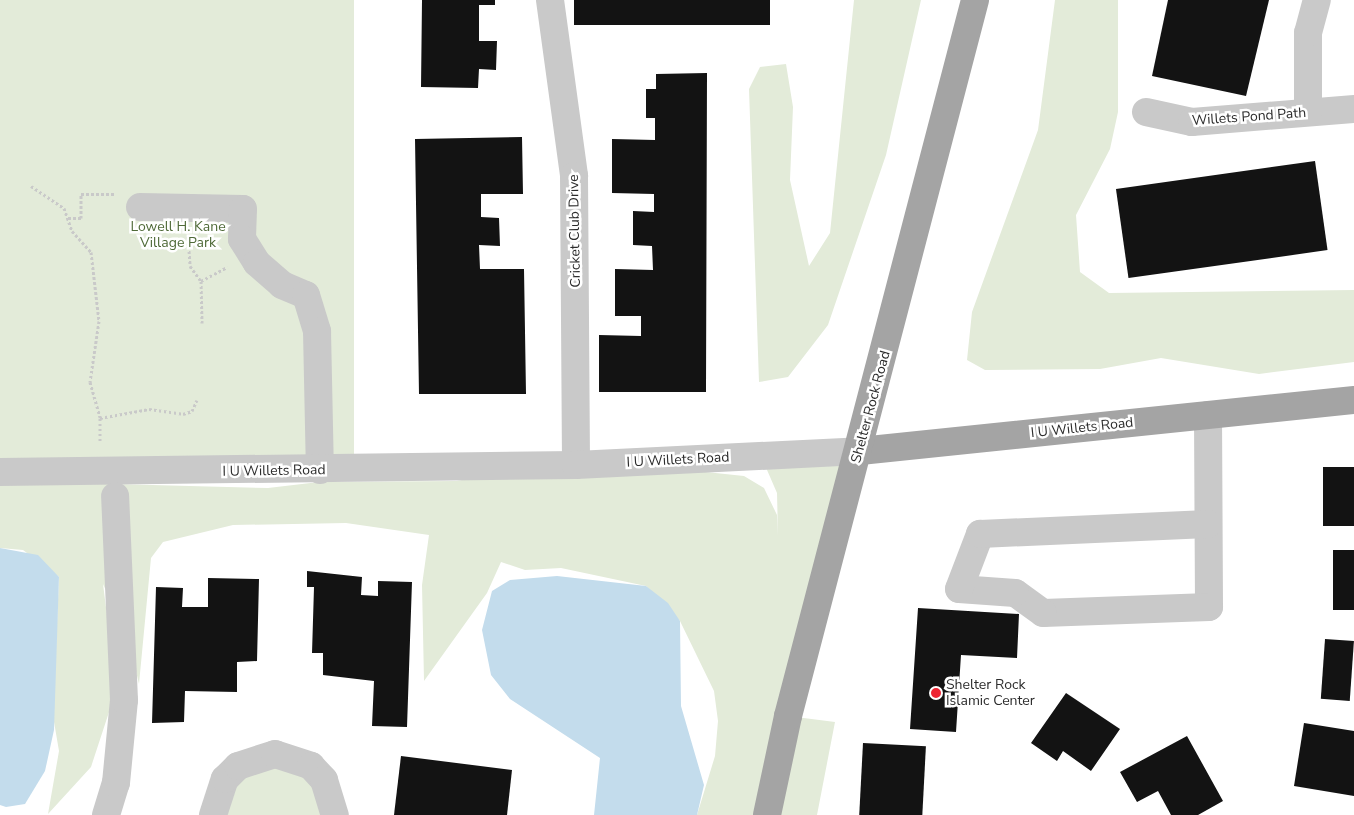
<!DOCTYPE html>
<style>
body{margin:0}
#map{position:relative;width:1354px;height:815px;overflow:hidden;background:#fff;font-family:"Nunito Sans",sans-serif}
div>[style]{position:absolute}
.green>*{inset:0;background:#e3ebd9;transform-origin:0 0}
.water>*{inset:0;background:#c3dcec}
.building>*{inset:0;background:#131313;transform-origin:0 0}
.path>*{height:3px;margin-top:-1.5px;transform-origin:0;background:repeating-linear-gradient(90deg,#c9c9c9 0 2.5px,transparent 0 5px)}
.minor>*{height:28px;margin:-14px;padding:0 14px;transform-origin:14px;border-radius:14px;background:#c9c9c9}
.major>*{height:28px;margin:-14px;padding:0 14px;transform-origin:14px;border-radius:14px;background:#a4a4a4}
.dots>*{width:14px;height:14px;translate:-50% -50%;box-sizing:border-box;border:2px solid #fff;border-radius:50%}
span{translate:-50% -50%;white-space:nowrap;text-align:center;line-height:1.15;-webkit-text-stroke:5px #fff;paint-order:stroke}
.street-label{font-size:14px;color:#2c2c2c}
.park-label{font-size:14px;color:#4f6a38}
.poi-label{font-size:14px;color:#2c2c2c}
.left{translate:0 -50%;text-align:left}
</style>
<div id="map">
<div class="green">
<div style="left:0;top:0;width:354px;height:472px"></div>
<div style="clip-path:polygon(854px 0,921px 0,886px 155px,828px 325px,788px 377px,759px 382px,749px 89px,760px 67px,786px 64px,793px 107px,790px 180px,809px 266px,830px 233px)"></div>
<div style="clip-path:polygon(1055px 0,1118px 0,1118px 112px,1110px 149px,1076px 215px,1080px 272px,1109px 293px,1354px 290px,1354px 362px,1259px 374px,1161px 358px,1100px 369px,985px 370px,967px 360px,972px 312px,1038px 130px)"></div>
<div style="clip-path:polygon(860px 451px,788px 716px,835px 722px,817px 815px,697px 815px,715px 756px,718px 721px,714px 691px,680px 621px,646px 586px,561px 568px,525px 570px,501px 562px,487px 593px,424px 681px,422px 585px,429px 535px,346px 523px,233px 525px,163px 542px,151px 558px,139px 684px,129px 642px,103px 584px,113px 662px,110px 709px,91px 767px,48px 814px,59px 751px,53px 716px,59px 577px,23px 550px,0 548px,0 481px,268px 488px,319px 482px,456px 481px,512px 472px,677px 469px,744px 476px,764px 488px,777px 515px,778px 536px,777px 493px,764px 463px)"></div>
<div style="clip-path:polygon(294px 757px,335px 815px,213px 815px,225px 779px)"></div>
</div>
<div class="water">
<div style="clip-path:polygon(0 548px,38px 555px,59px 577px,54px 730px,45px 771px,25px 804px,6px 807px,0 805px)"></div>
<div style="clip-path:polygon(557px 576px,646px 586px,668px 603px,680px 621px,681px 706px,704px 785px,697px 815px,594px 815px,600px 758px,510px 699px,491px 675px,482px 630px,492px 591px,510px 580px)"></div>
</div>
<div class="building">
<div style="clip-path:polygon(422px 0,495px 0,495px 5px,479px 5px,479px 41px,497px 41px,496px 70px,479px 69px,478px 88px,421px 87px)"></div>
<div style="left:574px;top:0;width:196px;height:25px"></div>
<div style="clip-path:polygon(1168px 0,1269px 0,1246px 96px,1152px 76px)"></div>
<div style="clip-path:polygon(707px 73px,706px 392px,599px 392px,599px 335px,641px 336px,641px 316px,615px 316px,615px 269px,653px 270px,652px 246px,633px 245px,633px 211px,654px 212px,654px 194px,612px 193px,612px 139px,655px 140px,655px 118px,646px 118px,646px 89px,656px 89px,656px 74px)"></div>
<div style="clip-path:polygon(522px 137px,523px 194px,481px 194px,481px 217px,499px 218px,500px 246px,479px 245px,480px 269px,524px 269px,526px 394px,419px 394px,415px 139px)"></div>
<div style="left:1315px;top:161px;width:90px;height:201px;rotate:82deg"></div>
<div style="left:1354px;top:467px;width:59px;height:31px;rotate:90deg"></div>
<div style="left:1333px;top:550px;width:21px;height:60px"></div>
<div style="clip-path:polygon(307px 571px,362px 577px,361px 595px,378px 596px,378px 581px,412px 582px,407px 727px,372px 726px,374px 681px,323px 675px,323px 653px,312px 653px,314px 587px,307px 587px)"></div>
<div style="clip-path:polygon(208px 578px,259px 579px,257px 661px,237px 662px,237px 692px,185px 691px,184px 722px,152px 723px,156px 587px,183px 588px,182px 607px,208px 607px)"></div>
<div style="clip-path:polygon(918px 608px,1019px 614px,1017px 658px,961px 655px,956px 732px,910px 729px)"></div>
<div style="left:1325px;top:639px;width:29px;height:60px;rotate:4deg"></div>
<div style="clip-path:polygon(1066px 693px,1120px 729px,1091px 771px,1063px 751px,1057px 761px,1031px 743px)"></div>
<div style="clip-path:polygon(1304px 723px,1354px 731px,1354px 796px,1294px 786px)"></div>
<div style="clip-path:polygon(1187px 736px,1223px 801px,1198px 815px,1171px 815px,1158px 791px,1137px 802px,1120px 772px)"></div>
<div style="left:863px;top:743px;width:63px;height:72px;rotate:3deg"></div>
<div style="clip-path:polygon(401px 756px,512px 770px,507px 815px,394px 815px)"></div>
</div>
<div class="path">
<div style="left:31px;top:186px;width:40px;rotate:34deg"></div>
<div style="left:64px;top:208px;width:24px;rotate:71deg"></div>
<div style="left:72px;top:231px;width:28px;rotate:48deg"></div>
<div style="left:91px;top:252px;width:69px;rotate:83.4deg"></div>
<div style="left:99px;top:321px;width:62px;rotate:98.4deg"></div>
<div style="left:90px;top:382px;width:37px;rotate:74deg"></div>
<div style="left:100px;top:418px;width:25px;rotate:90deg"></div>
<div style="left:68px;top:218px;width:13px"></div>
<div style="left:81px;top:218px;width:24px;rotate:-90deg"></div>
<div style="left:81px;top:194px;width:34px"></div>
<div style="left:188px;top:236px;width:30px;rotate:86deg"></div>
<div style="left:190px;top:266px;width:19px;rotate:54deg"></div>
<div style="left:201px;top:281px;width:42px;rotate:88.6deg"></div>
<div style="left:201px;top:281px;width:30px;rotate:-28deg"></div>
<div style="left:100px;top:418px;width:50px;rotate:-10.4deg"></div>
<div style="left:149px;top:409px;width:34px;rotate:8deg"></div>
<div style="left:183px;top:414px;width:9px;rotate:-18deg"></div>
<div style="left:192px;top:411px;width:12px;rotate:-66deg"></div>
</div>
<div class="minor">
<div style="left:550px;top:0;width:178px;rotate:82.2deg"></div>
<div style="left:574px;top:176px;width:289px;rotate:89.6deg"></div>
<div style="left:1146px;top:112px;width:47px;rotate:12.3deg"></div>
<div style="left:1192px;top:122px;width:163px;rotate:-4.6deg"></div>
<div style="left:1308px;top:112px;width:79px;rotate:-90deg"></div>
<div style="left:1308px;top:33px;width:34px;rotate:-75deg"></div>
<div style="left:140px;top:207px;width:103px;rotate:1.1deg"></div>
<div style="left:243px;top:209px;width:30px;rotate:92deg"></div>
<div style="left:242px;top:239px;width:28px;rotate:58deg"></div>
<div style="left:257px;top:263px;width:33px;rotate:41deg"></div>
<div style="left:282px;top:285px;width:26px;rotate:23deg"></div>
<div style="left:306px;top:295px;width:38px;rotate:73deg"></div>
<div style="left:317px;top:331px;width:139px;rotate:88.8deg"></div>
<div style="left:1208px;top:415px;width:192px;rotate:89.7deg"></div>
<div style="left:1209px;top:607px;width:166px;rotate:177.9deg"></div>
<div style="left:1043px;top:613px;width:34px;rotate:-144deg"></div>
<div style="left:1015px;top:593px;width:56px;rotate:-175.9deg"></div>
<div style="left:959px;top:589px;width:59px;rotate:-69.1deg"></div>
<div style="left:980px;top:534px;width:228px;rotate:-2.5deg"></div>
<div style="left:0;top:472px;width:576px;rotate:-0.7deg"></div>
<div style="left:576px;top:465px;width:284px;rotate:-2.8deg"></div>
<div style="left:106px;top:815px;width:34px;rotate:-73deg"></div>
<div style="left:116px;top:783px;width:83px;rotate:-84.5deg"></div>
<div style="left:124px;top:700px;width:204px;rotate:-92.5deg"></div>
<div style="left:213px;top:815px;width:38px;rotate:-72deg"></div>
<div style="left:225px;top:779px;width:18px;rotate:-45deg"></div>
<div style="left:238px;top:766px;width:39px;rotate:-18deg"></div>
<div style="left:275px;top:754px;width:38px;rotate:18deg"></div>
<div style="left:311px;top:766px;width:19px;rotate:47deg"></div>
<div style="left:324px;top:780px;width:37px;rotate:73deg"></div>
</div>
<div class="major">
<div style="left:860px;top:451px;width:497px;rotate:-5.9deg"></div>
<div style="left:767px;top:815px;width:101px;rotate:-78deg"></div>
<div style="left:788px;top:716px;width:740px;rotate:-75.36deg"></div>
</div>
<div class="dots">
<div style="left:936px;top:693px;background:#ee2432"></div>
</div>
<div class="street-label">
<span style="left:1249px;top:117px;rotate:-4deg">Willets Pond Path</span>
<span style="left:575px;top:231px;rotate:-91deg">Cricket Club Drive</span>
<span style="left:871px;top:407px;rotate:-75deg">Shelter Rock Road</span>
<span style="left:1082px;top:428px;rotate:-6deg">I U Willets Road</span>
<span style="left:678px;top:460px;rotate:-3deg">I U Willets Road</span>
<span style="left:274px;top:471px;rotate:-1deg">I U Willets Road</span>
</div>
<div class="park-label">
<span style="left:178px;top:235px">Lowell H. Kane<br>Village Park</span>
</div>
<div class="poi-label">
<span class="left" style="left:946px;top:693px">Shelter Rock<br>Islamic Center</span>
</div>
</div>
